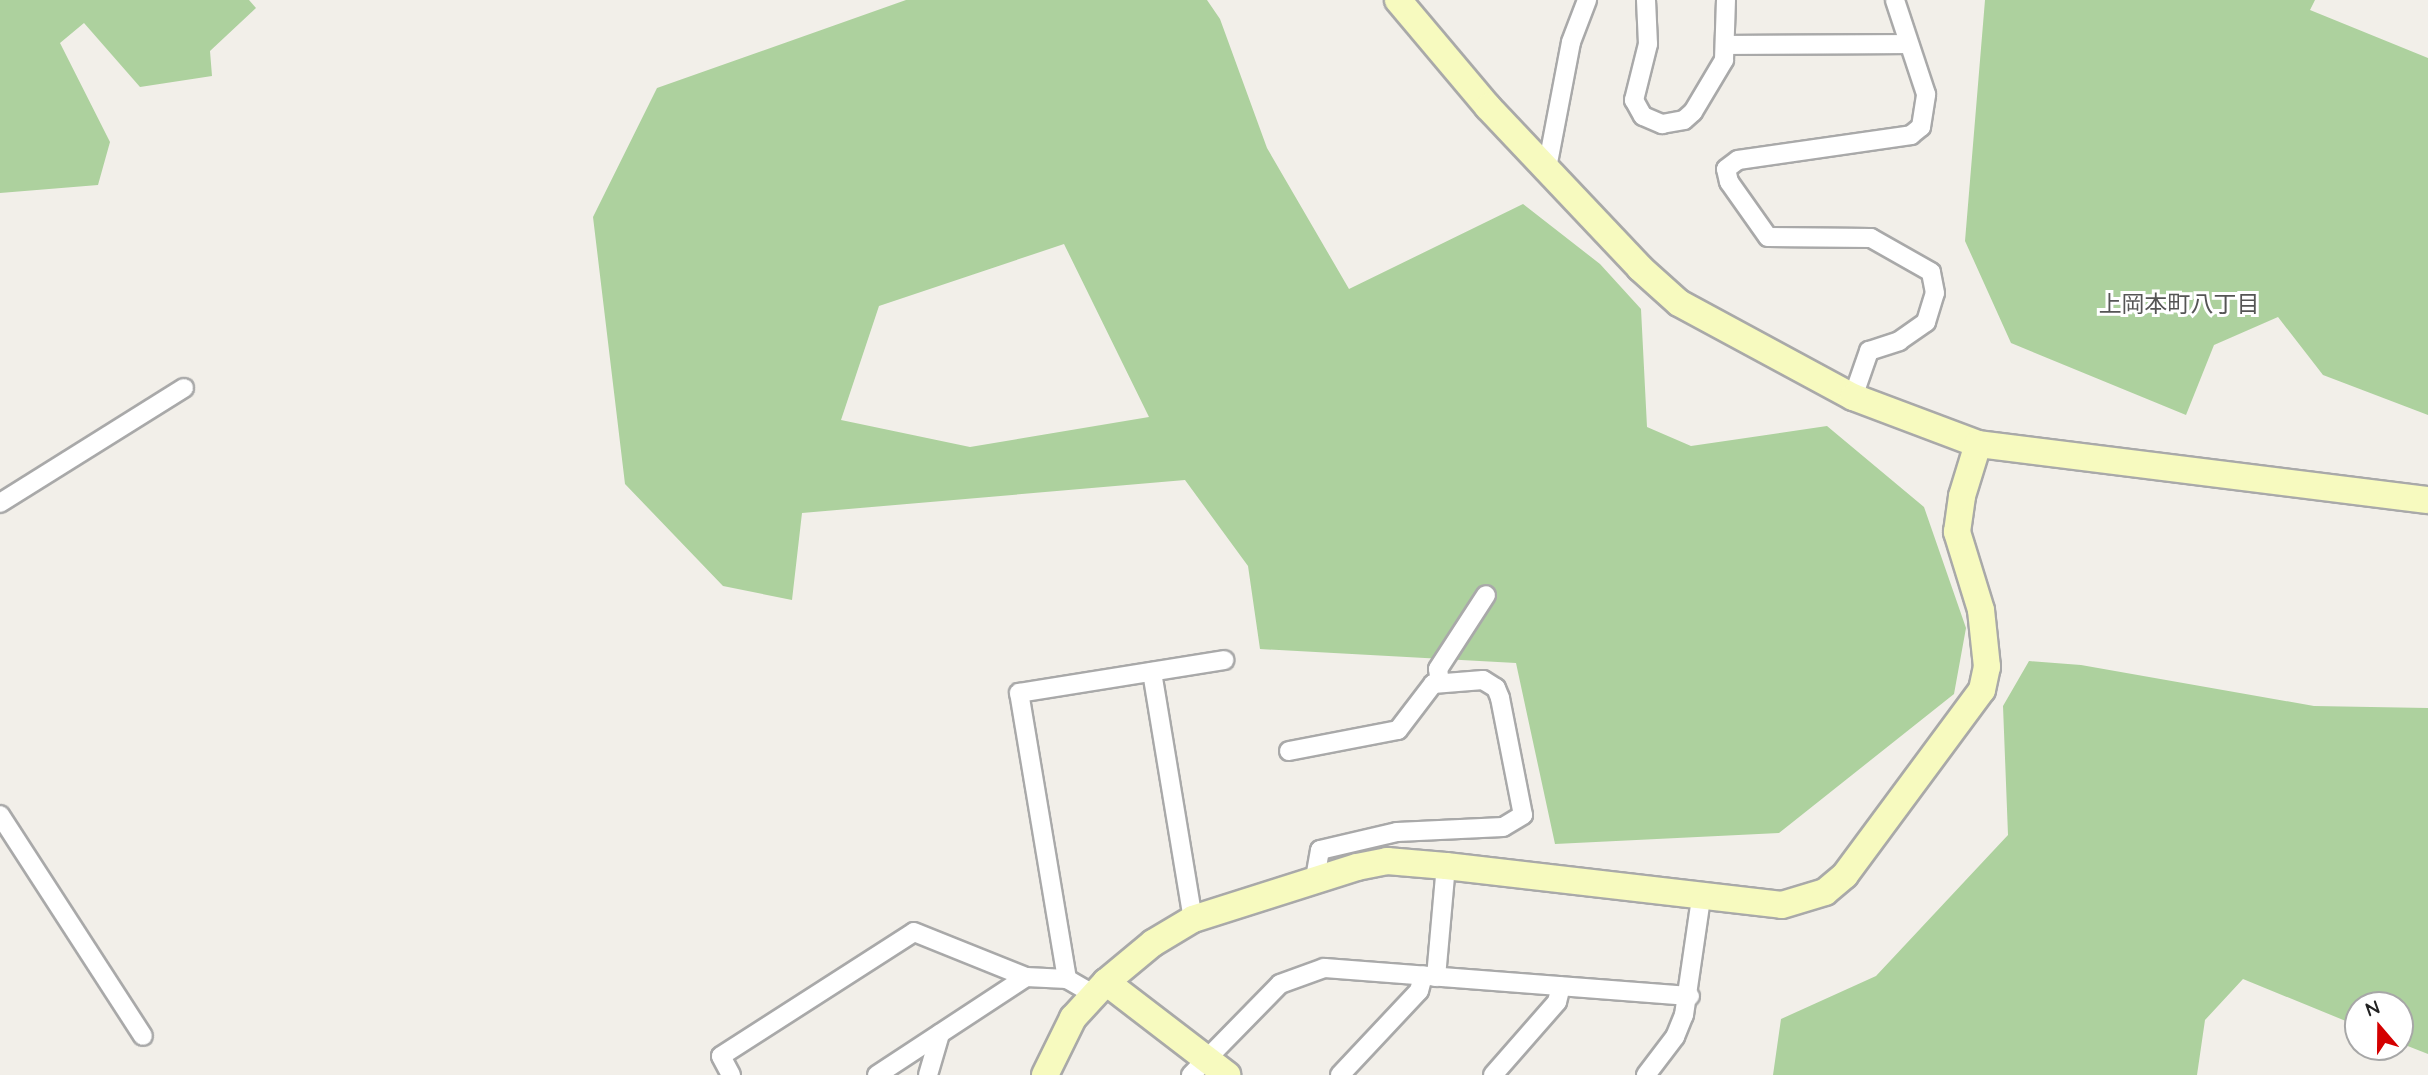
<!DOCTYPE html>
<meta charset="utf-8">
<style>
body{margin:0}
#map{position:relative;width:2428px;height:1075px;overflow:hidden;background:#f2efe9;font-family:Quicksand,"Noto Sans JP",sans-serif}
div>[style]{position:absolute}
.forest>*{inset:0;background:#add19e}
.roads{filter:drop-shadow(2px 0 #a9a9a9) drop-shadow(-2px 0 #a9a9a9) drop-shadow(0 2px #a9a9a9) drop-shadow(0 -2px #a9a9a9)}
.street>*{height:18px;margin:-9px;padding:0 9px;transform-origin:9px;border-radius:9px;background:#fff}
.secondary>*{height:26px;margin:-13px;padding:0 13px;transform-origin:13px;border-radius:13px;background:#f7fabf}
span{translate:-50% -50%;white-space:nowrap;text-align:center;line-height:1.15;-webkit-text-stroke:6px #fff;paint-order:stroke}
.neighbourhood-label{font-size:23px;color:#555}
.north{position:absolute;left:2344px;top:991px;width:70px;height:70px;box-sizing:border-box;background:#fff;border:2px solid #a7a7a7;border-radius:50%;rotate:340deg;font-size:19px;font-weight:700;line-height:28px;text-align:center;color:#222}
.north::after{content:'';display:block;margin:auto;width:24px;height:32px;background:#d40000;clip-path:polygon(50% 0,100% 100%,50% 72%,0 100%)}
</style>
<div id="map">
<div class="forest">
<div style="clip-path:polygon(0 0,249px 0,256px 8px,210px 51px,212px 76px,140px 87px,84px 23px,60px 43px,110px 142px,98px 185px,0 193px)"></div>
<div style="clip-path:polygon(evenodd,906px 0,1207px 0,1220px 19px,1267px 148px,1349px 289px,1523px 204px,1600px 264px,1641px 309px,1647px 427px,1691px 446px,1827px 426px,1924px 507px,1966px 628px,1954px 694px,1779px 833px,1555px 844px,1516px 663px,1260px 649px,1248px 566px,1185px 480px,802px 513px,792px 600px,723px 586px,625px 484px,593px 217px,657px 88px,906px 0,1064px 244px,1149px 417px,970px 447px,841px 420px,879px 306px,1064px 244px)"></div>
<div style="clip-path:polygon(1985px 0,2315px 0,2310px 10px,2428px 58px,2428px 415px,2323px 375px,2278px 317px,2214px 345px,2186px 415px,2011px 343px,1965px 241px)"></div>
<div style="clip-path:polygon(2029px 661px,2081px 665px,2314px 706px,2428px 708px,2428px 1054px,2400px 1043px,2400px 1005px,2358px 1005px,2358px 1026px,2243px 979px,2205px 1020px,2197px 1075px,1773px 1075px,1781px 1019px,1876px 976px,2008px 835px,2003px 706px)"></div>
</div>
<div class="roads">
<div class="street">
<div style="left:1646px;top:0;width:44px;rotate:87.4deg"></div>
<div style="left:1648px;top:44px;width:58px;rotate:104deg"></div>
<div style="left:1634px;top:100px;width:18px;rotate:61deg"></div>
<div style="left:1643px;top:116px;width:21px;rotate:23deg"></div>
<div style="left:1662px;top:124px;width:22px;rotate:-10deg"></div>
<div style="left:1684px;top:120px;width:12px;rotate:-42deg"></div>
<div style="left:1693px;top:112px;width:61px;rotate:-59.2deg"></div>
<div style="left:1724px;top:60px;width:60px;rotate:-88.1deg"></div>
<div style="left:1727px;top:45px;width:180px;rotate:-0.3deg"></div>
<div style="left:1547px;top:168px;width:128px;rotate:-79.2deg"></div>
<div style="left:1571px;top:42px;width:45px;rotate:-69.1deg"></div>
<div style="left:1853px;top:397px;width:49px;rotate:-70.8deg"></div>
<div style="left:1869px;top:351px;width:32px;rotate:-18deg"></div>
<div style="left:1899px;top:341px;width:33px;rotate:-35deg"></div>
<div style="left:1926px;top:322px;width:30px;rotate:-73deg"></div>
<div style="left:1935px;top:293px;width:21px;rotate:-101deg"></div>
<div style="left:1931px;top:272px;width:69px;rotate:-150.5deg"></div>
<div style="left:1871px;top:238px;width:103px;rotate:-179.4deg"></div>
<div style="left:1768px;top:237px;width:67px;rotate:-125.3deg"></div>
<div style="left:1729px;top:182px;width:13px;rotate:-103deg"></div>
<div style="left:1726px;top:169px;width:15px;rotate:-37deg"></div>
<div style="left:1738px;top:160px;width:175px;rotate:-8.2deg"></div>
<div style="left:1911px;top:135px;width:13px;rotate:-39deg"></div>
<div style="left:1921px;top:127px;width:33px;rotate:-81deg"></div>
<div style="left:1926px;top:94px;width:99px;rotate:-108.3deg"></div>
<div style="left:0;top:503px;width:217px;rotate:-32deg"></div>
<div style="left:1152px;top:672px;width:250px;rotate:80.6deg"></div>
<div style="left:1440px;top:683px;width:14px;rotate:-98deg"></div>
<div style="left:1438px;top:669px;width:88px;rotate:-57deg"></div>
<div style="left:1289px;top:751px;width:111px;rotate:-10.9deg"></div>
<div style="left:1398px;top:730px;width:58px;rotate:-52.7deg"></div>
<div style="left:1433px;top:684px;width:50px;rotate:-4.6deg"></div>
<div style="left:1483px;top:680px;width:15px;rotate:32deg"></div>
<div style="left:1496px;top:688px;width:11px;rotate:68deg"></div>
<div style="left:1500px;top:698px;width:119px;rotate:78.9deg"></div>
<div style="left:1523px;top:815px;width:23px;rotate:149deg"></div>
<div style="left:1503px;top:827px;width:106px;rotate:177.3deg"></div>
<div style="left:1397px;top:832px;width:79px;rotate:166.8deg"></div>
<div style="left:1320px;top:850px;width:28px;rotate:100deg"></div>
<div style="left:0;top:815px;width:263px;rotate:57.1deg"></div>
<div style="left:1436px;top:977px;width:111px;rotate:-84.9deg"></div>
<div style="left:1067px;top:979px;width:290px;rotate:-99.5deg"></div>
<div style="left:1019px;top:693px;width:208px;rotate:-9.1deg"></div>
<div style="left:731px;top:1075px;width:21px;rotate:-118deg"></div>
<div style="left:721px;top:1056px;width:229px;rotate:-32.7deg"></div>
<div style="left:914px;top:932px;width:121px;rotate:21.9deg"></div>
<div style="left:1026px;top:977px;width:41px;rotate:2.8deg"></div>
<div style="left:1067px;top:979px;width:32px;rotate:30deg"></div>
<div style="left:877px;top:1075px;width:178px;rotate:-33.3deg"></div>
<div style="left:928px;top:1075px;width:43px;rotate:-73.7deg"></div>
<div style="left:1191px;top:1075px;width:127px;rotate:-45.6deg"></div>
<div style="left:1280px;top:984px;width:47px;rotate:-20deg"></div>
<div style="left:1324px;top:968px;width:367px;rotate:4.4deg"></div>
<div style="left:1340px;top:1075px;width:115px;rotate:-46.8deg"></div>
<div style="left:1419px;top:991px;width:16px;rotate:-75deg"></div>
<div style="left:1493px;top:1075px;width:97px;rotate:-48.8deg"></div>
<div style="left:1557px;top:1002px;width:16px;rotate:-76deg"></div>
<div style="left:1646px;top:1075px;width:48px;rotate:-52.7deg"></div>
<div style="left:1675px;top:1037px;width:24px;rotate:-68deg"></div>
<div style="left:1684px;top:1015px;width:117px;rotate:-81.7deg"></div>
</div>
<div class="secondary">
<div style="left:1398px;top:0;width:140px;rotate:49.9deg"></div>
<div style="left:1488px;top:107px;width:221px;rotate:46.6deg"></div>
<div style="left:1640px;top:268px;width:52px;rotate:41.9deg"></div>
<div style="left:1679px;top:303px;width:198px;rotate:28.4deg"></div>
<div style="left:1853px;top:397px;width:134px;rotate:20.6deg"></div>
<div style="left:1978px;top:444px;width:453px;rotate:7.1deg"></div>
<div style="left:1106px;top:982px;width:153px;rotate:37.5deg"></div>
<div style="left:1045px;top:1075px;width:64px;rotate:-63.8deg"></div>
<div style="left:1073px;top:1018px;width:49px;rotate:-47.5deg"></div>
<div style="left:1106px;top:982px;width:61px;rotate:-39.7deg"></div>
<div style="left:1153px;top:943px;width:47px;rotate:-31deg"></div>
<div style="left:1193px;top:919px;width:172px;rotate:-17.6deg"></div>
<div style="left:1357px;top:867px;width:31px;rotate:-11deg"></div>
<div style="left:1387px;top:861px;width:59px;rotate:4.8deg"></div>
<div style="left:1446px;top:866px;width:338px;rotate:6.6deg"></div>
<div style="left:1782px;top:905px;width:45px;rotate:-16.8deg"></div>
<div style="left:1825px;top:892px;width:26px;rotate:-40deg"></div>
<div style="left:1845px;top:875px;width:230px;rotate:-53.5deg"></div>
<div style="left:1982px;top:690px;width:24px;rotate:-78deg"></div>
<div style="left:1987px;top:667px;width:57px;rotate:-96deg"></div>
<div style="left:1981px;top:610px;width:82px;rotate:-107.1deg"></div>
<div style="left:1957px;top:532px;width:36px;rotate:-82deg"></div>
<div style="left:1962px;top:496px;width:54px;rotate:-72.9deg"></div>
</div>
</div>
<div class="neighbourhood-label">
<span style="left:2179px;top:304px">上岡本町八丁目</span>
</div>
<div class="north">N</div>
</div>
